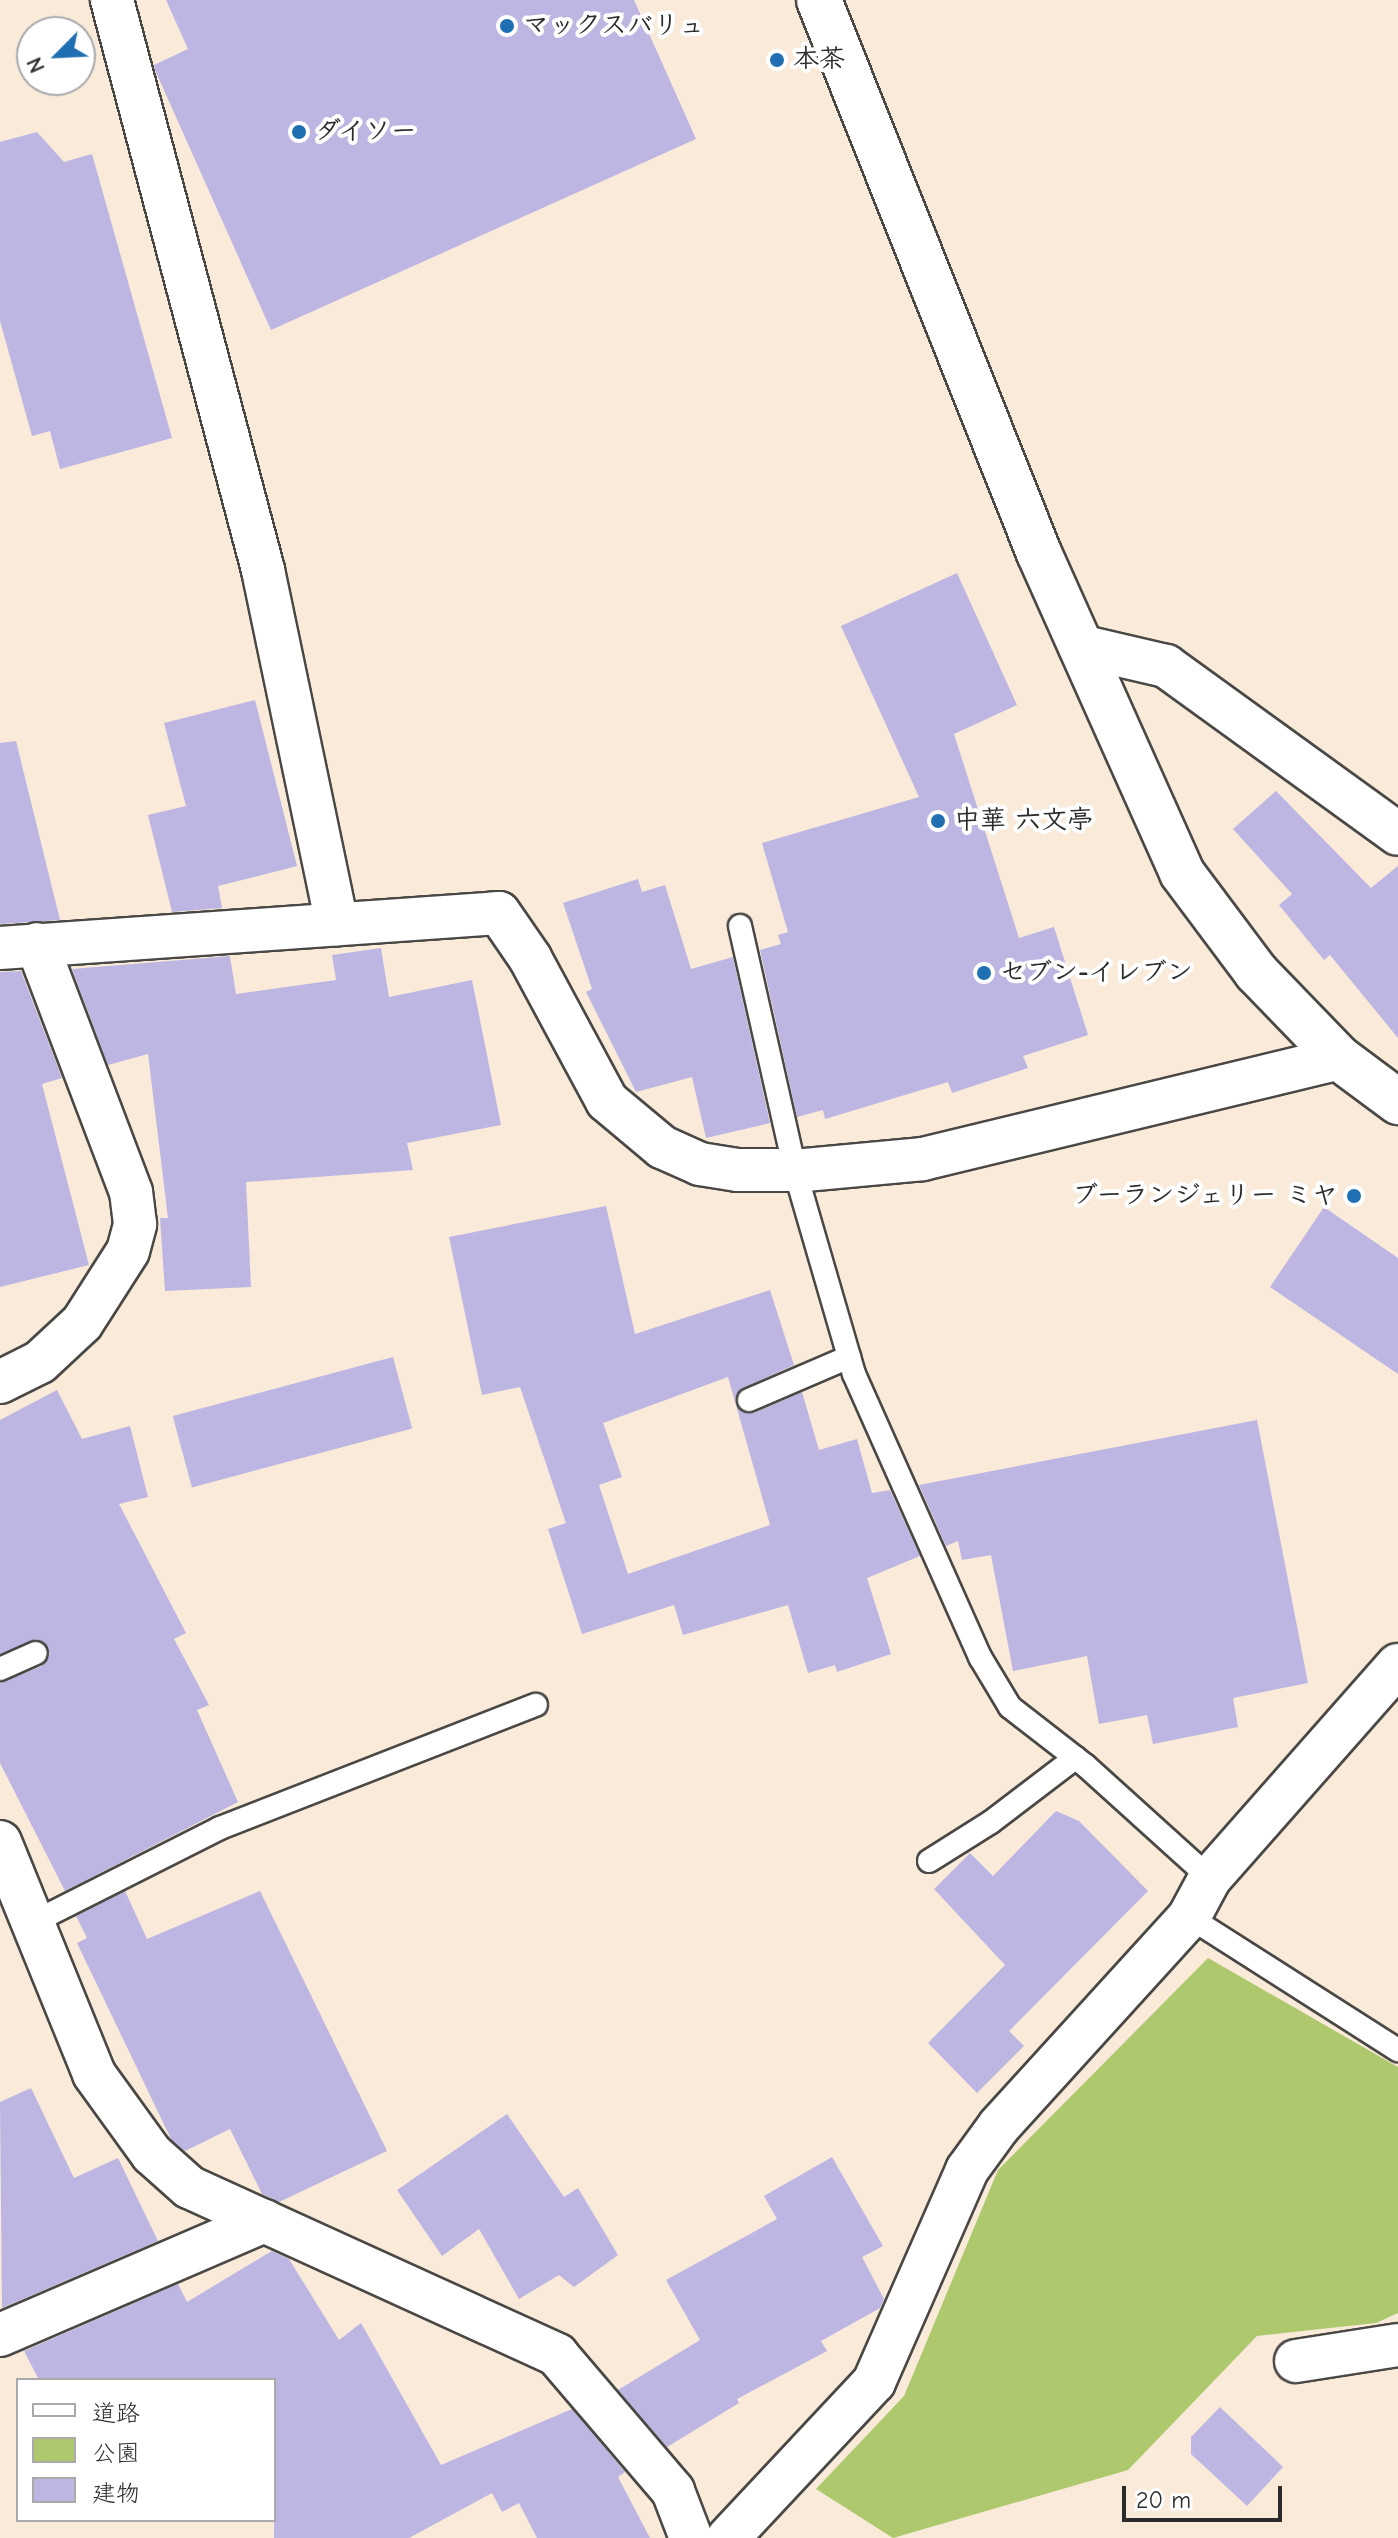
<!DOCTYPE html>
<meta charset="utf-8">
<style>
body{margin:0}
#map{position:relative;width:1398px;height:2538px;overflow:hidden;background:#f9ead9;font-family:"Comic Neue","Klee One",sans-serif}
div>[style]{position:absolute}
.green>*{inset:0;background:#aec86e}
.building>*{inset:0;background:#bdb6e3;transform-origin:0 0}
.roads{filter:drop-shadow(2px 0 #4a4845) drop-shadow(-2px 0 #4a4845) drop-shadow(0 2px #4a4845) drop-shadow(0 -2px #4a4845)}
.service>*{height:22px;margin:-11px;padding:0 11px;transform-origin:11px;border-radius:11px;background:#fff}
.minor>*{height:42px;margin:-21px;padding:0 21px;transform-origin:21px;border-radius:21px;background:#fff}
.tertiary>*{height:44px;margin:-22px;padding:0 22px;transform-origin:22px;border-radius:22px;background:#fff}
.dots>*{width:22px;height:22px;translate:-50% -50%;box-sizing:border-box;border:4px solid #fff;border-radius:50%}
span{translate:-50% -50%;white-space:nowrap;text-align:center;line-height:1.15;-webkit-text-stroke:8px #fff;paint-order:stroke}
.poi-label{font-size:26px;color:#2b2b2b;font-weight:700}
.left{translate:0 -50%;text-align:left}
.right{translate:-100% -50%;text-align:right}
.legend{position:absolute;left:16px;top:2378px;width:260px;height:144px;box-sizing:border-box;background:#fff;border:2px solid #aaa;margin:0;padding:10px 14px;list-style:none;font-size:24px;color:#2b2b2b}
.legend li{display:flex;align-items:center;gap:16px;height:40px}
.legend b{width:40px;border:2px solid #aaa}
.north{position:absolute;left:16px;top:16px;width:80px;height:80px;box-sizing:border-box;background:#fff;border:2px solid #aaa;border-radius:50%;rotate:246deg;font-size:22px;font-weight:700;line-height:32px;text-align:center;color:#2b2b2b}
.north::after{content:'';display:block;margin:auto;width:28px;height:36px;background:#1f6fb2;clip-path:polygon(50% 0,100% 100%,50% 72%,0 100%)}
.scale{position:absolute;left:1122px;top:2486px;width:160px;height:36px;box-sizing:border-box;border:4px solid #2b2b2b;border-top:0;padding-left:10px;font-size:24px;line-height:28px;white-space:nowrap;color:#2b2b2b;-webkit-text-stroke:6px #fff;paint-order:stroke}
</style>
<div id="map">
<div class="green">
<div style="clip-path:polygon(1208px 1958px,1398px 2067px,1398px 2313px,1376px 2323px,1257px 2336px,1128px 2470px,893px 2538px,816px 2489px,904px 2396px,998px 2170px)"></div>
</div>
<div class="building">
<div style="clip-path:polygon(166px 0,634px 0,696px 139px,271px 330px,155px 70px,154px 65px,188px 49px)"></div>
<div style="clip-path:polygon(37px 132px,64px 162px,92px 154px,172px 438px,60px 469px,50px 431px,32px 436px,0 321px,0 142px)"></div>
<div style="clip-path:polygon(957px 573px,1017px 705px,954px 734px,1019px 938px,1054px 927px,1088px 1035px,1023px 1056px,1028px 1068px,952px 1093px,948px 1082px,825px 1119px,823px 1110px,797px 1117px,760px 950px,781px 944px,778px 935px,788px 932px,762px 843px,919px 797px,841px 626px)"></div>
<div style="clip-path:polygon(255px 700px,297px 866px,218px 886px,222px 908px,172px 912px,148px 815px,186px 806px,164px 723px)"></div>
<div style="clip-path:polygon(16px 741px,60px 920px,0 924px,0 743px)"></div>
<div style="clip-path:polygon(1276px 791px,1371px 888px,1398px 866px,1398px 1038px,1330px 955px,1324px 960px,1279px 905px,1292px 894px,1233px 829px)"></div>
<div style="clip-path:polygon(638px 879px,642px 892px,665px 885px,691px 969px,733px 957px,770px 1123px,706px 1138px,692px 1077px,636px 1092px,586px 992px,592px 989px,563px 903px)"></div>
<div style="clip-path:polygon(381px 948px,389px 997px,472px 980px,501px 1125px,407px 1143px,413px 1170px,246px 1182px,251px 1287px,165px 1291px,160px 1218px,168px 1218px,148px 1054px,108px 1065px,72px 969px,230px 956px,236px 994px,336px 980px,332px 955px)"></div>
<div style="clip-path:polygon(21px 971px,62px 1078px,42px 1084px,89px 1265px,0 1287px,0 972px)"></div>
<div style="clip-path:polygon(evenodd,606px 1206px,635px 1334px,770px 1290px,794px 1365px,743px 1388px,736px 1405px,754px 1413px,802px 1392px,819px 1450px,857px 1439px,872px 1493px,890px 1490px,920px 1556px,867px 1578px,891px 1654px,837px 1672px,835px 1665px,808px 1673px,788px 1605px,683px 1635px,674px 1605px,582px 1634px,548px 1529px,566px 1523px,520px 1387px,482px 1395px,449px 1237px,606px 1206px,728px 1377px,770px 1525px,628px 1574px,599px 1485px,622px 1477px,603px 1423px,728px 1377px)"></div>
<div style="clip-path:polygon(1324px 1207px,1398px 1258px,1398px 1374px,1270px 1287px)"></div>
<div style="left:393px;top:1357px;width:74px;height:228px;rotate:75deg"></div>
<div style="clip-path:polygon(57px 1390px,82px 1439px,130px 1426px,148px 1497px,119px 1504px,186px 1633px,174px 1639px,209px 1705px,197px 1710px,238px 1802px,65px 1891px,0 1763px,0 1683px,42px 1666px,50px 1654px,37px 1639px,0 1654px,0 1420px)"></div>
<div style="clip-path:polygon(1257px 1420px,1308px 1683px,1233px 1698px,1238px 1727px,1153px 1744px,1147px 1715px,1099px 1724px,1087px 1656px,1013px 1671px,991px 1555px,962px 1560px,958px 1541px,946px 1546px,919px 1485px)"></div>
<div style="clip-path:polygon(1056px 1811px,1079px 1821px,1148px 1891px,1009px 2031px,1024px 2046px,977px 2093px,928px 2043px,1005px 1965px,934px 1889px,970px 1853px,993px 1876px)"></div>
<div style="clip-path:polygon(125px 1891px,147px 1939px,260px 1891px,387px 2151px,279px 2202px,262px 2194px,230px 2129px,185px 2151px,171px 2139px,77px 1943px,87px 1938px,76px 1916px)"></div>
<div style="clip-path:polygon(31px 2088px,74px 2178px,118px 2158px,158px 2241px,2px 2308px,0 2102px)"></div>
<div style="clip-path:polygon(507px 2114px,564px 2197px,578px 2188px,618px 2255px,574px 2287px,559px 2275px,519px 2299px,479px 2229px,442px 2256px,397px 2190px)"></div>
<div style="clip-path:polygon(832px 2157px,883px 2246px,862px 2257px,884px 2299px,880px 2308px,821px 2341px,827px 2351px,737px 2399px,739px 2403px,667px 2447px,618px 2390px,700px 2340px,666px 2280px,777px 2219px,764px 2196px)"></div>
<div style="clip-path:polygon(272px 2251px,289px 2259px,339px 2340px,361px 2323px,441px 2465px,572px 2409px,625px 2472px,618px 2477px,650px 2538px,537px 2538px,519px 2503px,502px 2512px,492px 2493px,409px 2538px,274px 2538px,274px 2380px,39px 2380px,24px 2351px,178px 2284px,187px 2302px)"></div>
<div style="clip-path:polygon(1220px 2407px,1283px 2467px,1247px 2506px,1191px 2454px,1191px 2437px)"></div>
</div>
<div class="roads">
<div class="service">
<div style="left:740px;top:926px;width:251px;rotate:77.3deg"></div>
<div style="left:795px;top:1171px;width:211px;rotate:73.8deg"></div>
<div style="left:854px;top:1374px;width:310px;rotate:66deg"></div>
<div style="left:980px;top:1657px;width:58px;rotate:59deg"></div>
<div style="left:1010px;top:1707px;width:96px;rotate:37.8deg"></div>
<div style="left:1086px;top:1766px;width:167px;rotate:42.1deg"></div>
<div style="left:749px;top:1400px;width:109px;rotate:-23.3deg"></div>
<div style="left:0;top:1669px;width:39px;rotate:-24deg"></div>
<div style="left:929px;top:1861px;width:73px;rotate:-32.2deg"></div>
<div style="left:991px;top:1822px;width:106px;rotate:-37.3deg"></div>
<div style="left:1189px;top:1917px;width:248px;rotate:32.5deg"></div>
<div style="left:32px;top:1923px;width:211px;rotate:-26.8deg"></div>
<div style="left:220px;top:1828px;width:339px;rotate:-21.3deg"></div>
</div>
<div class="minor">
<div style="left:112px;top:0;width:590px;rotate:75.16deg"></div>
<div style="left:263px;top:570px;width:362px;rotate:78.2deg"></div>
<div style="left:1080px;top:646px;width:88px;rotate:13.1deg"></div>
<div style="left:1166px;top:666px;width:286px;rotate:35.9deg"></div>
<div style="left:0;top:948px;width:500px;rotate:-4.01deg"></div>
<div style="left:499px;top:913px;width:55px;rotate:55.4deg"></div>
<div style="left:530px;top:958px;width:162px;rotate:61.7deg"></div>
<div style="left:607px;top:1101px;width:72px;rotate:39.9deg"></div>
<div style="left:662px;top:1147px;width:42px;rotate:24.1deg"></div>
<div style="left:700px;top:1164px;width:38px;rotate:9deg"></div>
<div style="left:738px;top:1170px;width:67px"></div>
<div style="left:805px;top:1170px;width:119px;rotate:-5.3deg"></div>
<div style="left:923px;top:1159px;width:428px;rotate:-13.6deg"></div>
<div style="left:0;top:1382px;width:45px;rotate:-26.6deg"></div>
<div style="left:40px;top:1362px;width:57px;rotate:-42.9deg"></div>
<div style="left:82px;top:1323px;width:85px;rotate:-57.4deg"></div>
<div style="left:128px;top:1251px;width:28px;rotate:-75deg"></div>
<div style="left:135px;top:1224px;width:32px;rotate:-97deg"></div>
<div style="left:131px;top:1192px;width:265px;rotate:-110.8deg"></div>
<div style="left:0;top:1842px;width:250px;rotate:67.9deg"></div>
<div style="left:94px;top:2074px;width:99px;rotate:54.1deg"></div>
<div style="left:152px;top:2154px;width:50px;rotate:41.7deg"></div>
<div style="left:189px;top:2187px;width:405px;rotate:24.5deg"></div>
<div style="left:557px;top:2355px;width:179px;rotate:49.5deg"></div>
<div style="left:673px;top:2491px;width:50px;rotate:69deg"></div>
<div style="left:0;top:2335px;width:288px;rotate:-23.3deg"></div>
<div style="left:1296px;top:2361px;width:103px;rotate:-8.9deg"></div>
<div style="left:728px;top:2538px;width:214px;rotate:-46.9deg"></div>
<div style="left:874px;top:2382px;width:232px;rotate:-66.3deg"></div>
<div style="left:967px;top:2170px;width:54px;rotate:-54deg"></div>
<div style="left:999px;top:2126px;width:282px;rotate:-47.7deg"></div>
<div style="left:1189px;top:1917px;width:44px;rotate:-61.7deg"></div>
<div style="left:1210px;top:1878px;width:284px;rotate:-48.6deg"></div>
</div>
<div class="tertiary">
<div style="left:819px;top:0;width:595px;rotate:68.31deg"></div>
<div style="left:1039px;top:553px;width:350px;rotate:65.9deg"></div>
<div style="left:1182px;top:873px;width:124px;rotate:53.2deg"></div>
<div style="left:1256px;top:972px;width:120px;rotate:46deg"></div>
<div style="left:1339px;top:1058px;width:74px;rotate:36.7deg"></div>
</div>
</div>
<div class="dots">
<div style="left:507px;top:26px;background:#1f6fb2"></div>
<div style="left:777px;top:60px;background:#1f6fb2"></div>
<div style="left:299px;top:132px;background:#1f6fb2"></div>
<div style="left:938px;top:821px;background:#1f6fb2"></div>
<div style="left:984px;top:973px;background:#1f6fb2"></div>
<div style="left:1354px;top:1196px;background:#1f6fb2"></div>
</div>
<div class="poi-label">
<span class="left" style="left:523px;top:26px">マックスバリュ</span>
<span class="left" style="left:793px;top:60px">本茶</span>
<span class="left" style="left:315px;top:132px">ダイソー</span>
<span class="left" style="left:954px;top:821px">中華 六文亭</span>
<span class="left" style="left:1000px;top:973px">セブン-イレブン</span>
<span class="right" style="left:1338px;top:1196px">ブーランジェリー ミヤ</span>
</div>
<ul class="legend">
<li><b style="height:10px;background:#fff"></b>道路</li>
<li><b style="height:22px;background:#aec86e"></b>公園</li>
<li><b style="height:22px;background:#bdb6e3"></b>建物</li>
</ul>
<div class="north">N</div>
<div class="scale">20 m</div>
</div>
